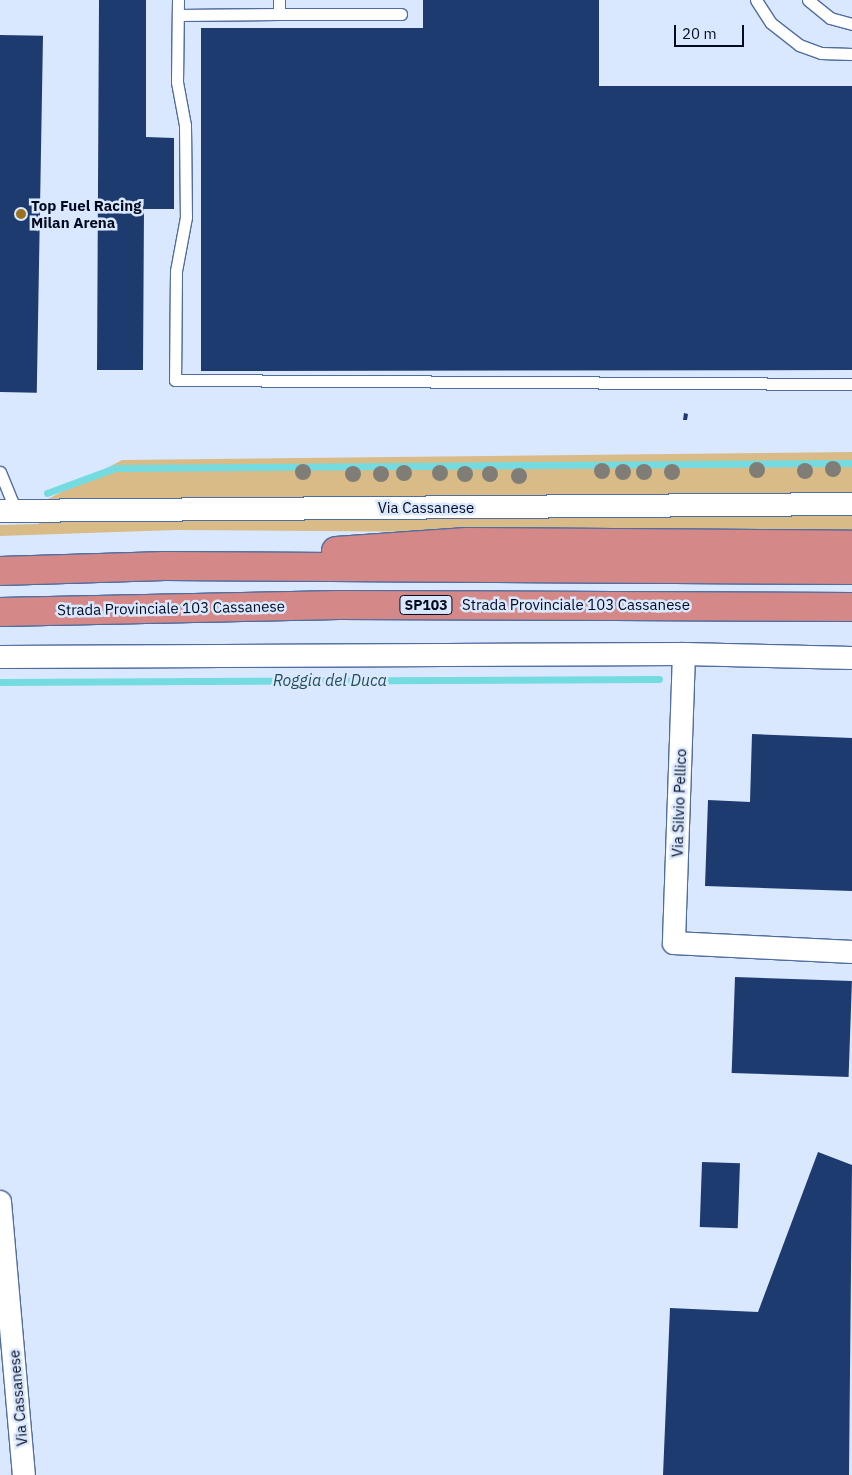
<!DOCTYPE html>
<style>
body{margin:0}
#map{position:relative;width:852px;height:1475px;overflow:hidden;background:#dae8ff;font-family:"IBM Plex Sans",sans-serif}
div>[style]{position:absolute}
.green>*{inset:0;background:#d9bb88}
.stream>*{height:7px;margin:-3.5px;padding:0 3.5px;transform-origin:3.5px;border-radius:3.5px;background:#74dbe1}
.building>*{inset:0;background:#1d3b6e;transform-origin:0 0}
.roads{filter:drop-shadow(1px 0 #506da0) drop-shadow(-1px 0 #506da0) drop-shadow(0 1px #506da0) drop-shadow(0 -1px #506da0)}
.service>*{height:11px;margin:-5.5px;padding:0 5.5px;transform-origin:5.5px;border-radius:5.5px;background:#fff}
.minor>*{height:22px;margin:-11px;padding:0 11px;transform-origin:11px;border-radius:11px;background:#fff}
.trunk>*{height:28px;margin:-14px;padding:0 14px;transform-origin:14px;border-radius:14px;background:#d48888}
.trees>*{width:16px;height:16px;margin:-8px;border-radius:50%;background:#807d77}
.dots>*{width:14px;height:14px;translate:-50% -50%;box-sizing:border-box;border:2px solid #dae8ff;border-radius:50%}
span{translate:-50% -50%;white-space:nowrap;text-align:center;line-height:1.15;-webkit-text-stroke:5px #dae8ff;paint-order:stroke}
.shield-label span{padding:1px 4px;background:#dae8ff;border:1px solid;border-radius:4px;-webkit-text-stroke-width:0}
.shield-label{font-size:14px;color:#030a1d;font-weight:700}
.poi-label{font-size:15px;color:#030a1d;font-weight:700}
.left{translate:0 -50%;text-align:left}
.street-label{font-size:15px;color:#030a1d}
.water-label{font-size:16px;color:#225154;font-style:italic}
.scale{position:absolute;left:674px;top:25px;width:70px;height:22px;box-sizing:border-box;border:2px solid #030a1d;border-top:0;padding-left:6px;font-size:15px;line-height:18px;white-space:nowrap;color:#030a1d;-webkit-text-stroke:4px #dae8ff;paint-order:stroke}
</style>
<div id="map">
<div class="green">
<div style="clip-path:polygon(852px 452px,852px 497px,48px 499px,122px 460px)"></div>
<div style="clip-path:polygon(50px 515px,852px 516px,852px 535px,176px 530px,0 536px,0 525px,38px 524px)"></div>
</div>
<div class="stream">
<div style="left:47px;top:493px;width:72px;rotate:-20.2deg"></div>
<div style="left:115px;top:468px;width:737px;rotate:-0.39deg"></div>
<div style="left:0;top:682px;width:659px;rotate:-0.26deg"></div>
</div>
<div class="building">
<div style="clip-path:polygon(99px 0,146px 0,146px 137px,174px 138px,174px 209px,144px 209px,143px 370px,97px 370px)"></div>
<div style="clip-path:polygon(423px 0,599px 0,599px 86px,852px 86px,852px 370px,201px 371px,201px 28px,423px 28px)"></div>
<div style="left:0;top:35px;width:43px;height:357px;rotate:1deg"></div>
<div style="clip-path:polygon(684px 413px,688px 414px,687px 420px,683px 420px)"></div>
<div style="clip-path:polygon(752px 734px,852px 738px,852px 891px,705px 886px,708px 800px,750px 802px)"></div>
<div style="left:735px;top:977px;width:117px;height:96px;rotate:2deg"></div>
<div style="clip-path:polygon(818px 1152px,852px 1165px,849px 1475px,663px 1475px,670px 1308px,758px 1312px)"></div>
<div style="left:702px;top:1162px;width:38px;height:65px;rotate:2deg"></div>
</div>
<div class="roads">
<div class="service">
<div style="left:178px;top:0;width:82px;rotate:90.7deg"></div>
<div style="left:177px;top:82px;width:44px;rotate:79.5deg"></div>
<div style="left:185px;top:125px;width:92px;rotate:89.4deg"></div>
<div style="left:186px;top:217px;width:55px;rotate:100.5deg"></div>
<div style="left:176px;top:271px;width:109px;rotate:90.5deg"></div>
<div style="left:175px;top:380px;width:677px;rotate:0.34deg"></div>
<div style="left:756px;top:0;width:27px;rotate:57deg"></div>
<div style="left:771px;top:23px;width:36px;rotate:38deg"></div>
<div style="left:799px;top:45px;width:23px;rotate:20deg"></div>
<div style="left:821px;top:53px;width:31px;rotate:2deg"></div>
<div style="left:808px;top:0;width:28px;rotate:39deg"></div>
<div style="left:830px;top:18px;width:23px;rotate:15deg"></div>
<div style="left:279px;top:14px;width:122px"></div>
<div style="left:178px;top:15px;width:101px;rotate:-0.6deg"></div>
<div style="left:279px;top:14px;width:14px;rotate:-90deg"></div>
<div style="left:0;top:472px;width:42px;rotate:67.7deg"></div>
</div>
<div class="minor">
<div style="left:0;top:511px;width:852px;rotate:-0.47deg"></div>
<div style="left:0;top:657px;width:684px;rotate:-0.25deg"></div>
<div style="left:852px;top:658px;width:168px;rotate:-178.6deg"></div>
<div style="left:684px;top:654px;width:289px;rotate:92deg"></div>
<div style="left:674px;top:943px;width:178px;rotate:2.9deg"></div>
<div style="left:0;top:1202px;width:274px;rotate:85deg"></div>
</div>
<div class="trunk">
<div style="left:336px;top:551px;width:131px;rotate:-3.9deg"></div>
<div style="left:467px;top:542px;width:385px;rotate:0.4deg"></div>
<div style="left:0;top:571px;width:165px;rotate:-1.7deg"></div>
<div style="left:165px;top:566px;width:687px;rotate:0.33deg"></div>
<div style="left:0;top:612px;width:339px;rotate:-1.2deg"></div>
<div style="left:339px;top:605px;width:513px;rotate:0.22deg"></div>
</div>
</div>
<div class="trees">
<div style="left:833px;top:469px"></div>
<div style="left:757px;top:470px"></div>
<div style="left:602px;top:471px"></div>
<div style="left:805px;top:471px"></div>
<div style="left:303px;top:472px"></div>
<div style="left:623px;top:472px"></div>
<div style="left:644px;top:472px"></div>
<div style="left:672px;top:472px"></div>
<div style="left:404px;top:473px"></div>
<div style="left:440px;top:473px"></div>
<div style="left:353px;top:474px"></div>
<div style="left:381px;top:474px"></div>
<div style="left:465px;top:474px"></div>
<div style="left:490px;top:474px"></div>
<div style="left:519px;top:476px"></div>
</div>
<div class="dots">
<div style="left:21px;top:214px;background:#9a721e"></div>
</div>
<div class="shield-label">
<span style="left:426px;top:605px">SP103</span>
</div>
<div class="poi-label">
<span class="left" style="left:31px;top:214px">Top Fuel Racing<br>Milan Arena</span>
</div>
<div class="street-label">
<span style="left:426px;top:508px">Via Cassanese</span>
<span style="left:576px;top:605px">Strada Provinciale 103 Cassanese</span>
<span style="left:171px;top:608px;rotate:-1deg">Strada Provinciale 103 Cassanese</span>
<span style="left:679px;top:803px;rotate:-88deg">Via Silvio Pellico</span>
<span style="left:18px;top:1398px;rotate:-95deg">Via Cassanese</span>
</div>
<div class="water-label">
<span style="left:330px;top:680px">Roggia del Duca</span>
</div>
<div class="scale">20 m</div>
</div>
